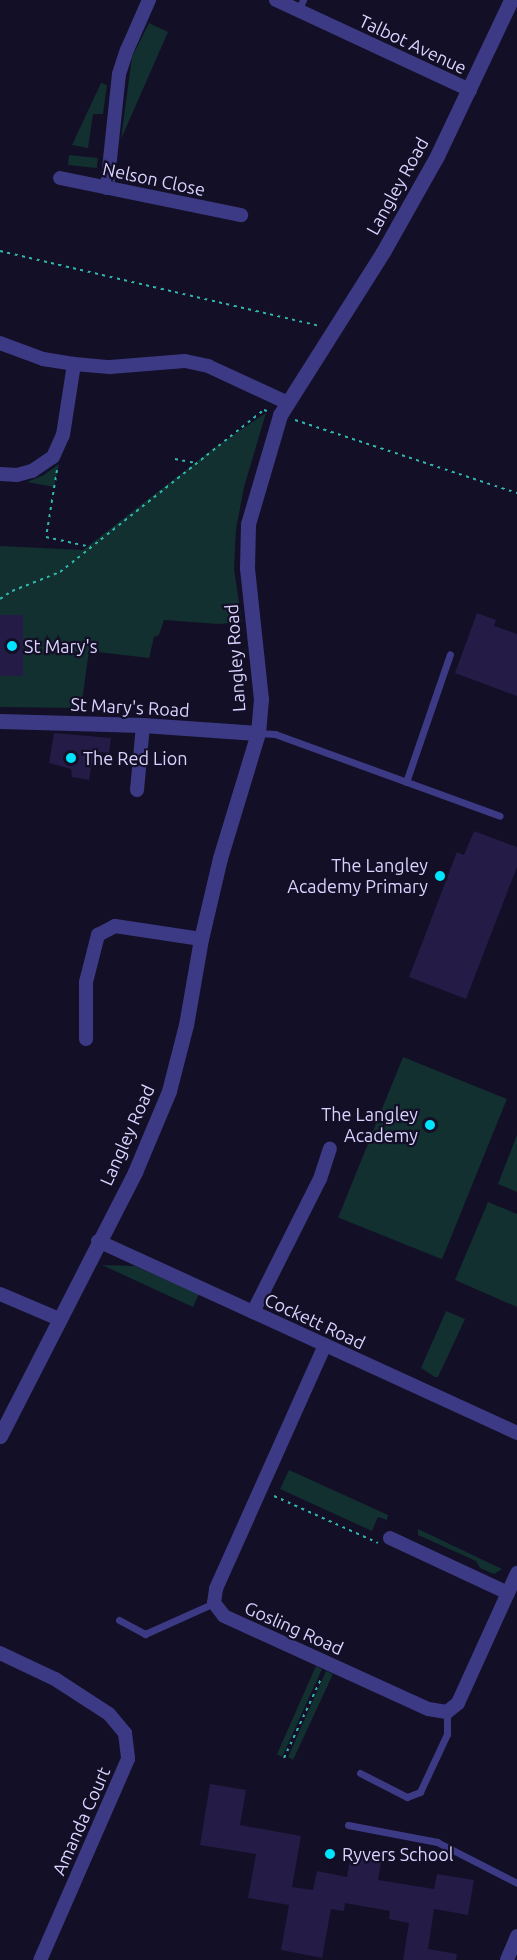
<!DOCTYPE html>
<style>
body{margin:0}
#map{position:relative;width:517px;height:1960px;overflow:hidden;background:#130f26;font-family:Ubuntu,sans-serif}
div>[style]{position:absolute}
.green>*{inset:0;background:#12302f;transform-origin:0 0}
.building>*{inset:0;background:#241b47;transform-origin:0 0}
.path>*{height:2px;margin-top:-1px;transform-origin:0;background:repeating-linear-gradient(90deg,#2fb8b0 0 3px,transparent 0 7.5px)}
.service>*{height:7px;margin:-3.5px;padding:0 3.5px;transform-origin:3.5px;border-radius:3.5px;background:#3d3a85}
.minor>*{height:14px;margin:-7px;padding:0 7px;transform-origin:7px;border-radius:7px;background:#3d3a85}
.tertiary>*{height:15px;margin:-7.5px;padding:0 7.5px;transform-origin:7.5px;border-radius:7.5px;background:#3d3a85}
.dots>*{width:16px;height:16px;translate:-50% -50%;box-sizing:border-box;border:3px solid #130f26;border-radius:50%}
span{translate:-50% -50%;white-space:nowrap;text-align:center;line-height:1.15;-webkit-text-stroke:4.5px #130f26;paint-order:stroke}
.street-label{font-size:18px;color:#d9d4ff}
.poi-label{font-size:18px;color:#d9d4ff}
.left{translate:0 -50%;text-align:left}
.right{translate:-100% -50%;text-align:right}
</style>
<div id="map">
<div class="green">
<div style="clip-path:polygon(149px 23px,168px 32px,121px 139px,132px 57px)"></div>
<div style="clip-path:polygon(101px 83px,107px 85px,103px 114px,93px 114px,88px 148px,72px 145px)"></div>
<div style="left:69px;top:155px;width:29px;height:10px;rotate:6deg"></div>
<div style="clip-path:polygon(266px 413px,244px 487px,236px 529px,234px 569px,242px 622px,219px 624px,164px 620px,159px 635px,154px 637px,149px 658px,89px 651px,81px 708px,0 707px,0 546px,83px 550px,214px 448px)"></div>
<div style="clip-path:polygon(59px 464px,54px 487px,27px 482px,44px 475px)"></div>
<div style="left:403px;top:1057px;width:112px;height:173px;rotate:22deg"></div>
<div style="clip-path:polygon(517px 1135px,517px 1192px,498px 1184px)"></div>
<div style="clip-path:polygon(488px 1202px,517px 1214px,517px 1307px,455px 1280px)"></div>
<div style="clip-path:polygon(102px 1265px,135px 1266px,199px 1294px,193px 1307px)"></div>
<div style="clip-path:polygon(446px 1311px,465px 1319px,438px 1377px,435px 1377px,421px 1368px)"></div>
<div style="clip-path:polygon(289px 1470px,388px 1515px,387px 1520px,378px 1517px,372px 1531px,280px 1489px)"></div>
<div style="clip-path:polygon(418px 1529px,502px 1569px,494px 1574px,480px 1568px,476px 1561px,418px 1535px)"></div>
<div style="clip-path:polygon(316px 1666px,322px 1669px,282px 1757px,277px 1754px)"></div>
<div style="clip-path:polygon(326px 1671px,333px 1674px,293px 1760px,288px 1757px)"></div>
</div>
<div class="building">
<div style="clip-path:polygon(477px 613px,496px 620px,494px 626px,517px 634px,517px 696px,455px 673px)"></div>
<div style="left:0;top:615px;width:23px;height:61px"></div>
<div style="clip-path:polygon(54px 733px,111px 738px,109px 753px,94px 751px,89px 780px,72px 777px,71px 769px,49px 763px)"></div>
<div style="clip-path:polygon(474px 831px,517px 847px,517px 867px,466px 999px,409px 977px,457px 852px,464px 855px)"></div>
<div style="clip-path:polygon(210px 1784px,246px 1790px,240px 1825px,301px 1836px,292px 1887px,313px 1890px,317px 1871px,347px 1877px,351px 1852px,382px 1857px,378px 1880px,434px 1889px,437px 1874px,474px 1880px,468px 1915px,434px 1909px,428px 1949px,457px 1954px,456px 1960px,403px 1960px,409px 1923px,389px 1919px,390px 1911px,345px 1903px,344px 1911px,331px 1909px,322px 1958px,281px 1950px,289px 1905px,248px 1898px,256px 1854px,200px 1845px)"></div>
</div>
<div class="path">
<div style="left:0;top:251px;width:329px;rotate:13.2deg"></div>
<div style="left:295px;top:420px;width:234px;rotate:18.2deg"></div>
<div style="left:175px;top:459px;width:21px;rotate:11deg"></div>
<div style="left:57px;top:470px;width:68px;rotate:99.3deg"></div>
<div style="left:46px;top:537px;width:46px;rotate:12.5deg"></div>
<div style="left:0;top:599px;width:14px;rotate:-34deg"></div>
<div style="left:12px;top:591px;width:52px;rotate:-21.6deg"></div>
<div style="left:60px;top:572px;width:260px;rotate:-38.5deg"></div>
<div style="left:264px;top:410px;width:3px;rotate:18deg"></div>
<div style="left:274px;top:1496px;width:114px;rotate:24.3deg"></div>
<div style="left:284px;top:1758px;width:89px;rotate:-64.9deg"></div>
</div>
<div class="service">
<div style="left:299px;top:9px;width:10px;rotate:-66deg"></div>
<div style="left:258px;top:733px;width:17px;rotate:3deg"></div>
<div style="left:275px;top:734px;width:239px;rotate:20deg"></div>
<div style="left:406px;top:782px;width:135px;rotate:-71deg"></div>
<div style="left:119px;top:1620px;width:30px;rotate:28deg"></div>
<div style="left:145px;top:1634px;width:76px;rotate:-24.2deg"></div>
<div style="left:360px;top:1773px;width:53px;rotate:27.1deg"></div>
<div style="left:407px;top:1797px;width:14px;rotate:-21deg"></div>
<div style="left:420px;top:1792px;width:64px;rotate:-65deg"></div>
<div style="left:447px;top:1734px;width:22px;rotate:-90deg"></div>
<div style="left:348px;top:1825px;width:91px;rotate:10.8deg"></div>
<div style="left:437px;top:1842px;width:90px;rotate:27.1deg"></div>
</div>
<div class="minor">
<div style="left:276px;top:0;width:214px;rotate:24.9deg"></div>
<div style="left:60px;top:178px;width:185px;rotate:11.6deg"></div>
<div style="left:107px;top:188px;width:115px;rotate:-84deg"></div>
<div style="left:119px;top:74px;width:25px;rotate:-72deg"></div>
<div style="left:127px;top:50px;width:55px;rotate:-66.3deg"></div>
<div style="left:0;top:343px;width:46px;rotate:20.4deg"></div>
<div style="left:43px;top:359px;width:31px;rotate:9deg"></div>
<div style="left:74px;top:364px;width:36px;rotate:5deg"></div>
<div style="left:110px;top:367px;width:75px;rotate:-4.6deg"></div>
<div style="left:185px;top:361px;width:24px;rotate:12deg"></div>
<div style="left:208px;top:366px;width:86px;rotate:24.8deg"></div>
<div style="left:0;top:474px;width:17px;rotate:3deg"></div>
<div style="left:17px;top:475px;width:16px;rotate:-15deg"></div>
<div style="left:32px;top:471px;width:25px;rotate:-34deg"></div>
<div style="left:53px;top:457px;width:24px;rotate:-66deg"></div>
<div style="left:63px;top:435px;width:72px;rotate:-81.2deg"></div>
<div style="left:137px;top:790px;width:65px;rotate:-84.7deg"></div>
<div style="left:86px;top:1039px;width:57px;rotate:-90deg"></div>
<div style="left:86px;top:982px;width:49px;rotate:-75.7deg"></div>
<div style="left:98px;top:935px;width:19px;rotate:-28deg"></div>
<div style="left:115px;top:926px;width:87px;rotate:8.6deg"></div>
<div style="left:98px;top:1241px;width:461px;rotate:24.6deg"></div>
<div style="left:0;top:1294px;width:64px;rotate:23deg"></div>
<div style="left:253px;top:1312px;width:149px;rotate:-63.3deg"></div>
<div style="left:320px;top:1179px;width:32px;rotate:-72deg"></div>
<div style="left:325px;top:1345px;width:267px;rotate:114.1deg"></div>
<div style="left:216px;top:1589px;width:14px;rotate:98deg"></div>
<div style="left:214px;top:1603px;width:16px;rotate:52deg"></div>
<div style="left:224px;top:1616px;width:224px;rotate:24.5deg"></div>
<div style="left:428px;top:1709px;width:19px;rotate:9deg"></div>
<div style="left:447px;top:1712px;width:14px;rotate:-39deg"></div>
<div style="left:458px;top:1703px;width:143px;rotate:-65.6deg"></div>
<div style="left:390px;top:1538px;width:130px;rotate:25deg"></div>
<div style="left:0;top:1653px;width:61px;rotate:25.3deg"></div>
<div style="left:55px;top:1679px;width:64px;rotate:32.9deg"></div>
<div style="left:109px;top:1714px;width:25px;rotate:50deg"></div>
<div style="left:125px;top:1733px;width:26px;rotate:83deg"></div>
<div style="left:128px;top:1759px;width:219px;rotate:113.6deg"></div>
<div style="left:507px;top:1960px;width:26px;rotate:-67deg"></div>
</div>
<div class="tertiary">
<div style="left:0;top:721px;width:143px;rotate:1.6deg"></div>
<div style="left:143px;top:725px;width:115px;rotate:4deg"></div>
<div style="left:0;top:1436px;width:297px;rotate:-62.9deg"></div>
<div style="left:135px;top:1172px;width:88px;rotate:-67.2deg"></div>
<div style="left:169px;top:1091px;width:68px;rotate:-75.6deg"></div>
<div style="left:186px;top:1025px;width:87px;rotate:-80.1deg"></div>
<div style="left:201px;top:939px;width:83px;rotate:-76.8deg"></div>
<div style="left:220px;top:858px;width:131px;rotate:-73.1deg"></div>
<div style="left:258px;top:733px;width:34px;rotate:-85deg"></div>
<div style="left:261px;top:699px;width:132px;rotate:-96.1deg"></div>
<div style="left:247px;top:568px;width:44px;rotate:-88.7deg"></div>
<div style="left:248px;top:524px;width:114px;rotate:-73.6deg"></div>
<div style="left:280px;top:415px;width:193px;rotate:-57.7deg"></div>
<div style="left:383px;top:252px;width:110px;rotate:-60.6deg"></div>
<div style="left:437px;top:156px;width:173px;rotate:-64.6deg"></div>
</div>
<div class="dots">
<div style="left:12px;top:646px;background:#00e5ff"></div>
<div style="left:71px;top:758px;background:#00e5ff"></div>
<div style="left:440px;top:876px;background:#00e5ff"></div>
<div style="left:430px;top:1125px;background:#00e5ff"></div>
<div style="left:330px;top:1854px;background:#00e5ff"></div>
</div>
<div class="street-label">
<span style="left:413px;top:44px;rotate:25deg">Talbot Avenue</span>
<span style="left:154px;top:179px;rotate:12deg">Nelson Close</span>
<span style="left:397px;top:186px;rotate:-61deg">Langley Road</span>
<span style="left:235px;top:658px;rotate:-94deg">Langley Road</span>
<span style="left:130px;top:707px;rotate:3deg">St Mary's Road</span>
<span style="left:127px;top:1135px;rotate:-66deg">Langley Road</span>
<span style="left:315px;top:1321px;rotate:25deg">Cockett Road</span>
<span style="left:294px;top:1628px;rotate:24deg">Gosling Road</span>
<span style="left:81px;top:1821px;rotate:-66deg">Amanda Court</span>
</div>
<div class="poi-label">
<span class="left" style="left:24px;top:646px">St Mary's</span>
<span class="left" style="left:83px;top:758px">The Red Lion</span>
<span class="right" style="left:428px;top:876px">The Langley<br>Academy Primary</span>
<span class="right" style="left:418px;top:1125px">The Langley<br>Academy</span>
<span class="left" style="left:342px;top:1854px">Ryvers School</span>
</div>
</div>
